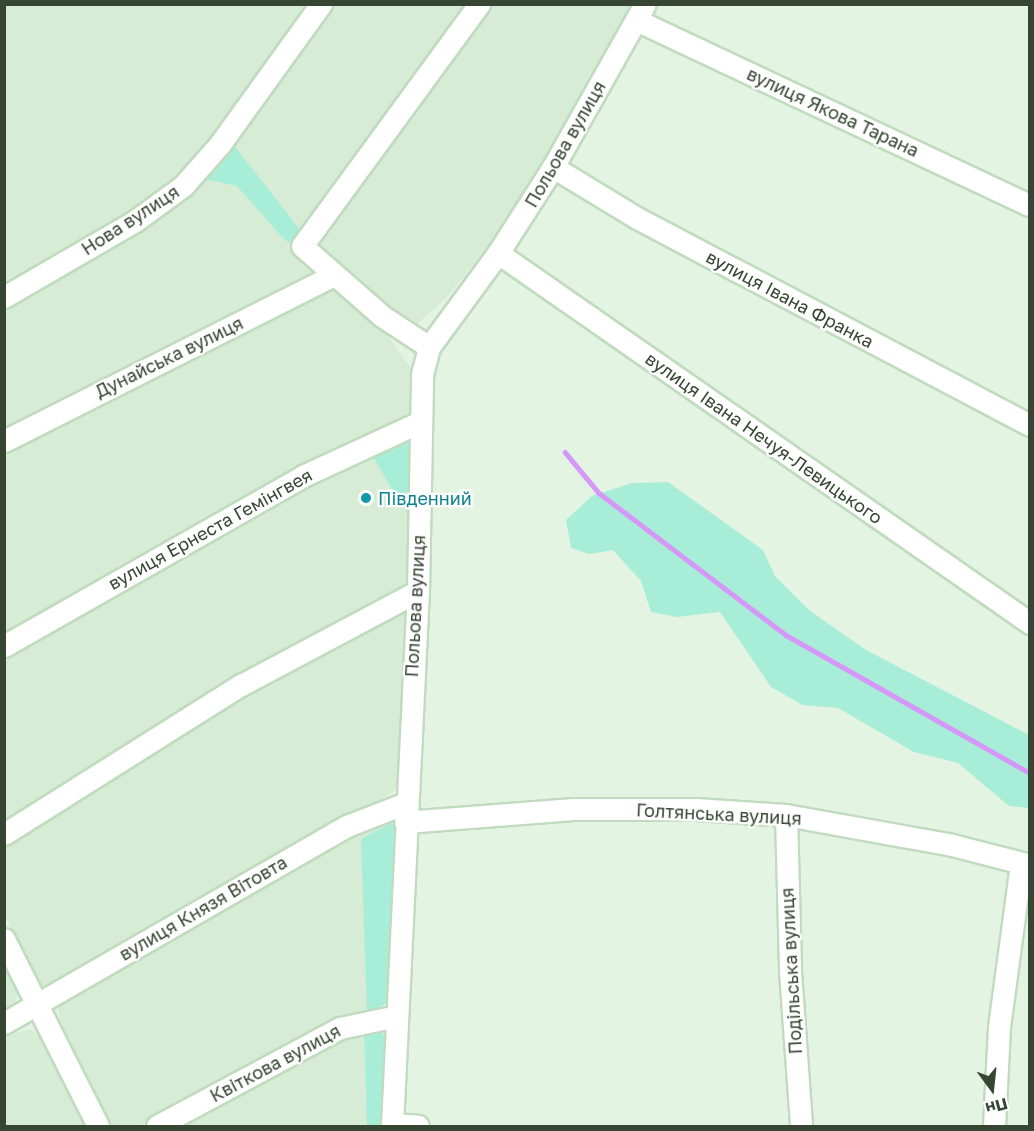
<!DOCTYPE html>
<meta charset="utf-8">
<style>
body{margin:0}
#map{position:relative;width:1034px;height:1131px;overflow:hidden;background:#e4f4e3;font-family:"Golos Text",sans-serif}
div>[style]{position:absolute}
.residential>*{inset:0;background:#d6ecd4}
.green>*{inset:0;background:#a7edd7}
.stream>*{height:4.5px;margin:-2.25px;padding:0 2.25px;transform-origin:2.25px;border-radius:2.25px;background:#d698f8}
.roads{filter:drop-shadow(2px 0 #c1dbbf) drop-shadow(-2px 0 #c1dbbf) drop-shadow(0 2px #c1dbbf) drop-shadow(0 -2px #c1dbbf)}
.minor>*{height:21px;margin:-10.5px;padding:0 10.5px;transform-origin:10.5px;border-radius:10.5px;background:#fff}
.dots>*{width:16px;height:16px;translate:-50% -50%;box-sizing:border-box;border:3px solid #fff;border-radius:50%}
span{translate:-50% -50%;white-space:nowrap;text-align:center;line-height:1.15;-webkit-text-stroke:4.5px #fff;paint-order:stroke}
.street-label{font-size:18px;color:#364633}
.culture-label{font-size:18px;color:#0d838f}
.left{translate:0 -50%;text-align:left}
.frame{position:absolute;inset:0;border:6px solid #364633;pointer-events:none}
.north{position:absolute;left:962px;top:1059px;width:60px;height:60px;-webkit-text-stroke:4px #fff;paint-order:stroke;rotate:165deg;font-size:16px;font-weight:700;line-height:24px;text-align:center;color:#364633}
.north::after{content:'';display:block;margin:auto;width:21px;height:27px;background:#364633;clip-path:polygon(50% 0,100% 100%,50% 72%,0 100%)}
</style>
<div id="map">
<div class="residential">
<div style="clip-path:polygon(5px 5px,314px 5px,188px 169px,140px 205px,5px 284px)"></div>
<div style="clip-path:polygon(332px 5px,469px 5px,300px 240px,321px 273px,5px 433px,5px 303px,141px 225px,253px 105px)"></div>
<div style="clip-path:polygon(482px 5px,636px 5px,512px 216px,447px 297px,417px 324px,408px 323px,395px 316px,314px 240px)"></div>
<div style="clip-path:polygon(335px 283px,373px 315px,411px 368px,417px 389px,415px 412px,5px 638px,5px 448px)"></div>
<div style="clip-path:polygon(369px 451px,407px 513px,411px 530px,411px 589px,5px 827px,5px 653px)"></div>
<div style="clip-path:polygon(404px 606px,408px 609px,400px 782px,393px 792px,160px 923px,152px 924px,109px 949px,105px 958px,47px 987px,35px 982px,5px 915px,5px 841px,195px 718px)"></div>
<div style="clip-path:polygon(384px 818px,398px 834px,387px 1003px,140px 1126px,109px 1126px,61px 1023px,57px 1004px)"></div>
<div style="clip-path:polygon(4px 961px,17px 993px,16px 1002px,4px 1012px)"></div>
<div style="clip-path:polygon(370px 1024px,384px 1126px,168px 1126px)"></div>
<div style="clip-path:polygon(30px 1029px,44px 1040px,88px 1126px,5px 1126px,4px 1037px)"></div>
</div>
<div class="green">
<div style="clip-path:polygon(230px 140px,304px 235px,303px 254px,282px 237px,237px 186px,200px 178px)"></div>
<div style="clip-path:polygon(405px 439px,411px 444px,411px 530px,407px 513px,369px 451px)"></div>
<div style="clip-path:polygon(668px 482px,763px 550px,775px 576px,810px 611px,866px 650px,1029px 735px,1029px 808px,1009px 806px,958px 763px,914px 752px,838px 708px,803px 705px,771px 687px,720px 612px,677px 617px,651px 612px,641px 581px,613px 550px,590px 554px,571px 548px,566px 520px,592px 496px,632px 483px)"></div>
<div style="clip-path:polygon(392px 823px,398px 834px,392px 967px,387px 1003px,367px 1014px,361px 839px)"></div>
<div style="clip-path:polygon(364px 1026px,379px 1029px,387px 1039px,384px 1126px,367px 1126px)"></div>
</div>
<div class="stream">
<div style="left:565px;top:452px;width:53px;rotate:50.3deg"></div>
<div style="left:599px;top:493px;width:235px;rotate:37.2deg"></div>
<div style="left:786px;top:635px;width:280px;rotate:29.5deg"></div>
</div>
<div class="roads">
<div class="minor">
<div style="left:636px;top:20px;width:435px;rotate:25.2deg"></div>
<div style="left:553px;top:167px;width:98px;rotate:31.3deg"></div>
<div style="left:637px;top:218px;width:444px;rotate:27.8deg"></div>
<div style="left:498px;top:253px;width:648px;rotate:34.82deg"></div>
<div style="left:4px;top:297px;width:151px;rotate:-30.1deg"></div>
<div style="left:135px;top:221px;width:59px;rotate:-36.1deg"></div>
<div style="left:183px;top:186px;width:56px;rotate:-48.6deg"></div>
<div style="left:220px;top:144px;width:173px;rotate:-54.2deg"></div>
<div style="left:429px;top:347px;width:56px;rotate:-146.6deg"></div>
<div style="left:382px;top:316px;width:106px;rotate:-138.8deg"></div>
<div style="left:302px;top:246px;width:300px;rotate:-53.8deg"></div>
<div style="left:4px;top:441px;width:369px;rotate:-26.7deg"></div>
<div style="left:4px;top:646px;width:344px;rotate:-29.6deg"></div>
<div style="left:303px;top:476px;width:129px;rotate:-24.8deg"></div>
<div style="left:786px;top:815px;width:156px;rotate:88.5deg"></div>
<div style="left:790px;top:971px;width:155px;rotate:85.9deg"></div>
<div style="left:405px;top:822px;width:169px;rotate:-4.4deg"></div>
<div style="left:573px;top:809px;width:122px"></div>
<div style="left:695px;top:809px;width:91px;rotate:3.8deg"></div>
<div style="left:786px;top:815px;width:169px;rotate:10.2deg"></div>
<div style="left:952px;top:845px;width:81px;rotate:14.4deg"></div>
<div style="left:4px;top:834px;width:280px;rotate:-32.2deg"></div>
<div style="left:241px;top:685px;width:200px;rotate:-28deg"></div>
<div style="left:4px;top:939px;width:209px;rotate:63.3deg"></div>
<div style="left:4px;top:1023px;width:396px;rotate:-29.9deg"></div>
<div style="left:347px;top:826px;width:63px;rotate:-21.3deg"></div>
<div style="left:392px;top:1124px;width:26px;rotate:4deg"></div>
<div style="left:157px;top:1126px;width:208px;rotate:-28.2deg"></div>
<div style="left:340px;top:1028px;width:58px;rotate:-11.9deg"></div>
<div style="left:392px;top:1126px;width:536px;rotate:-87.22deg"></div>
<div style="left:418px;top:591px;width:217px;rotate:-88.9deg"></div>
<div style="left:422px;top:374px;width:28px;rotate:-75deg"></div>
<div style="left:429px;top:347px;width:117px;rotate:-53.7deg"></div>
<div style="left:498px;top:253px;width:102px;rotate:-57.4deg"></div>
<div style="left:553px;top:167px;width:187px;rotate:-60.6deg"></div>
<div style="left:994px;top:1126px;width:99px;rotate:-87.1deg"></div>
<div style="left:999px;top:1027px;width:164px;rotate:-82.3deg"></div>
</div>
</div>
<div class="dots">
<div style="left:366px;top:498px;background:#0f9aa8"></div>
</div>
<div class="street-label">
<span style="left:833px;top:112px;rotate:25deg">вулиця Якова Тарана</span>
<span style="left:565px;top:144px;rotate:-60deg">Польова вулиця</span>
<span style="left:130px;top:220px;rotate:-33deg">Нова вулиця</span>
<span style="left:790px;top:299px;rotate:28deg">вулиця Івана Франка</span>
<span style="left:169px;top:357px;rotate:-26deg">Дунайська вулиця</span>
<span style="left:764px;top:438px;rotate:35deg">вулиця Івана Нечуя-Левицького</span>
<span style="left:210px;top:529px;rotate:-29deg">вулиця Ернеста Гемінгвея</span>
<span style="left:415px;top:606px;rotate:-87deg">Польова вулиця</span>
<span style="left:719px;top:814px;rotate:3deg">Голтянська вулиця</span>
<span style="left:203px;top:908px;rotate:-30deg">вулиця Князя Вітовта</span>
<span style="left:791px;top:971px;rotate:-93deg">Подільська вулиця</span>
<span style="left:275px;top:1063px;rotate:-28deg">Квіткова вулиця</span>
</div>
<div class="culture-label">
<span class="left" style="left:378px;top:498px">Південний</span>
</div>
<div class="frame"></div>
<div class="north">Пн</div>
</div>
